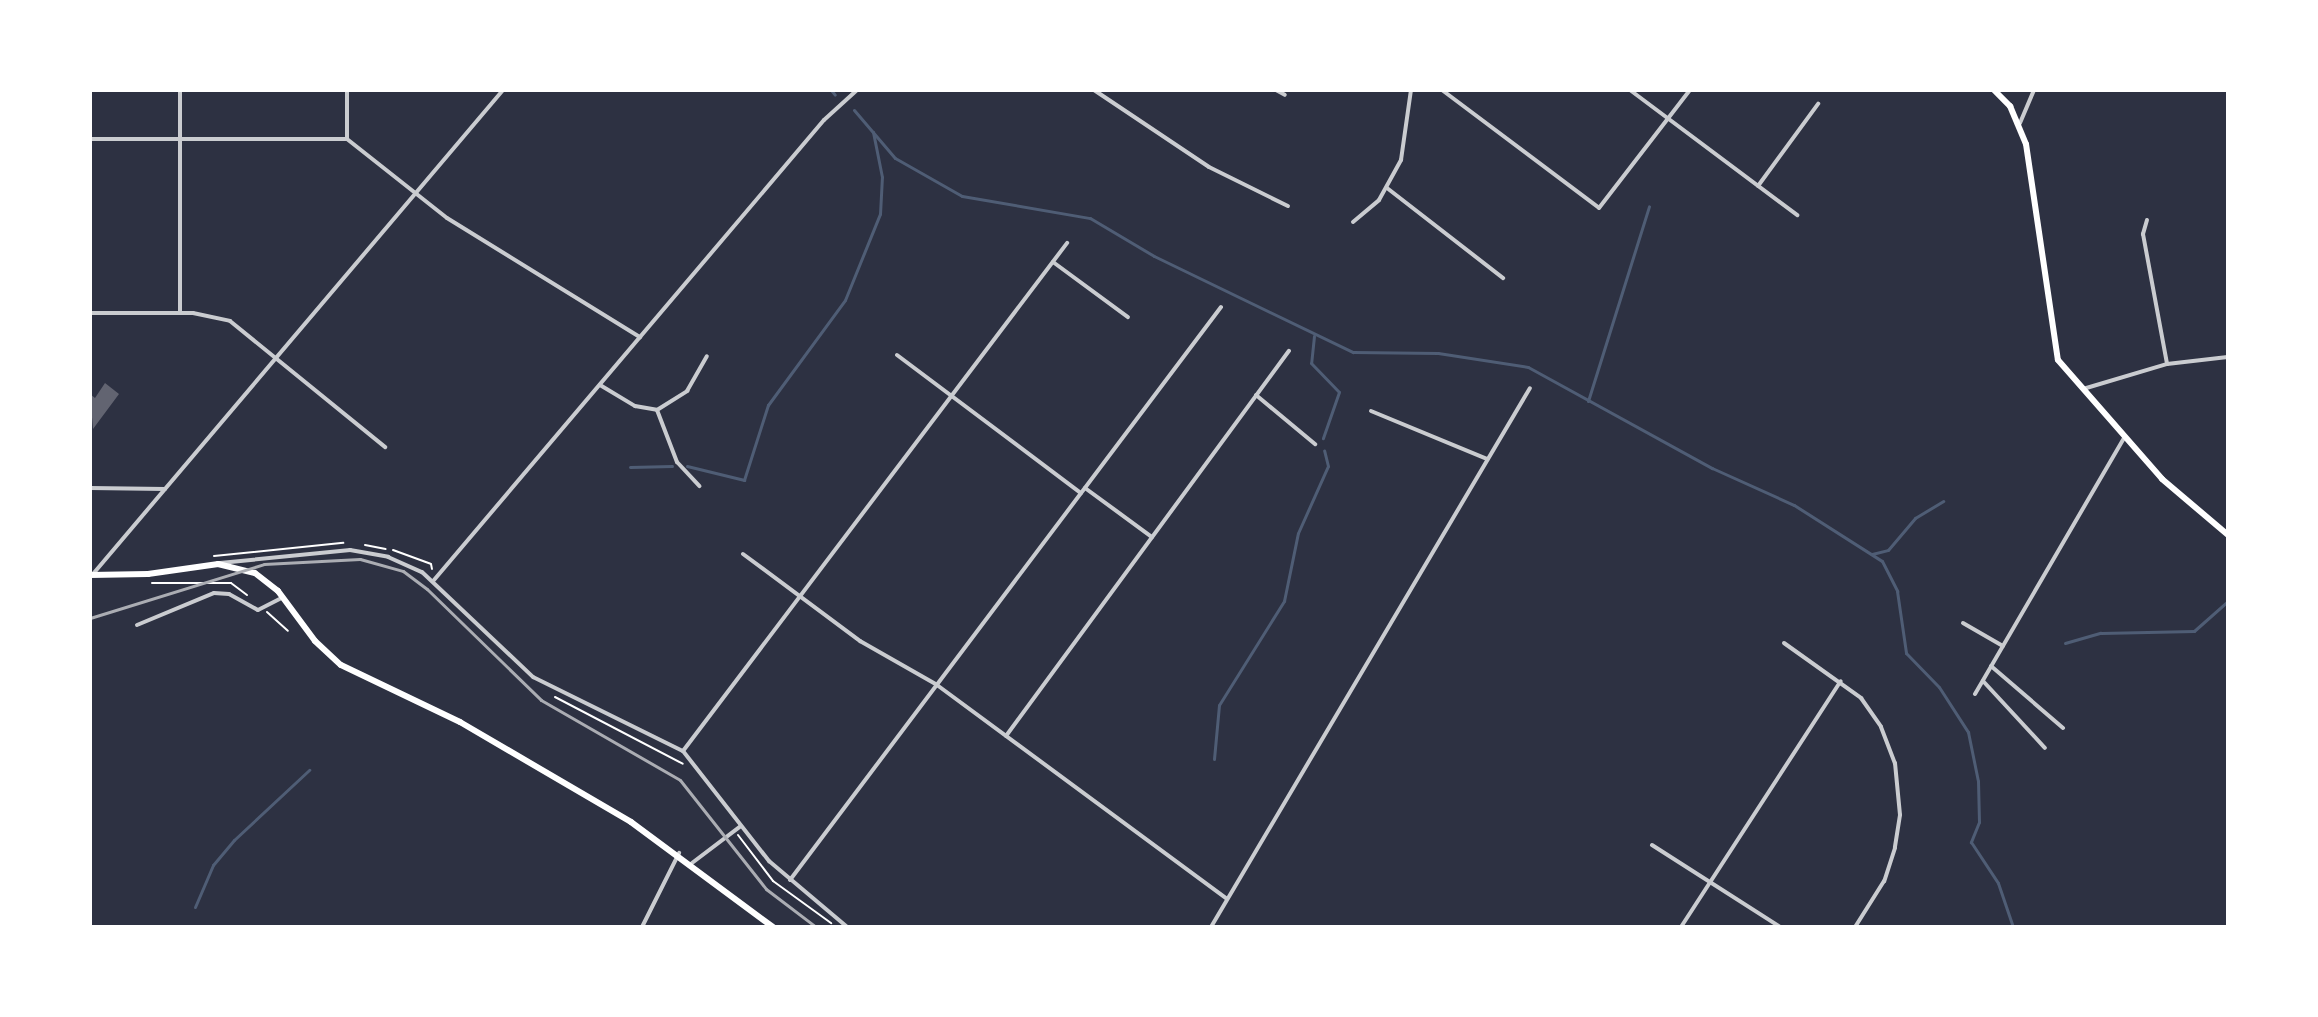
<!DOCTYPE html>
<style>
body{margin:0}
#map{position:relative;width:2318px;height:1017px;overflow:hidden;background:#2d3142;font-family:Overpass,sans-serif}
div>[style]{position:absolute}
.stream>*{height:3px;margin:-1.5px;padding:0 1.5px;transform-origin:1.5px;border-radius:1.5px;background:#4f5d75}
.building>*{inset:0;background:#626471}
.path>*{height:2px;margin:-1px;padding:0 1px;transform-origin:1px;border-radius:1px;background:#fff}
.minor>*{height:4px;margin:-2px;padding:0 2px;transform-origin:2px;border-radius:2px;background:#caccd0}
.secondary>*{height:6px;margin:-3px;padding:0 3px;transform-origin:3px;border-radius:3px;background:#fff}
.rail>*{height:3px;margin:-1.5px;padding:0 1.5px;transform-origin:1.5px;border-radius:1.5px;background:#abadb3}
span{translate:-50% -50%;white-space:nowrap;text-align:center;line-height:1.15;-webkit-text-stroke:8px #fff;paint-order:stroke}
.frame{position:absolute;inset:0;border:92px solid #fff;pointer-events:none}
</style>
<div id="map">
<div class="stream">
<div style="left:831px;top:90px;width:6px;rotate:51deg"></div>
<div style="left:854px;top:110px;width:63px;rotate:49.5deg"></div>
<div style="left:895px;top:158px;width:77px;rotate:29.6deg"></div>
<div style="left:962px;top:196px;width:130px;rotate:9.8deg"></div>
<div style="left:1090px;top:218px;width:74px;rotate:30.7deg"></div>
<div style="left:1154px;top:256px;width:221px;rotate:25.8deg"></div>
<div style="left:1353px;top:352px;width:85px;rotate:0.7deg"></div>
<div style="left:1438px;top:353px;width:91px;rotate:8.8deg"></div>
<div style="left:1528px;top:367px;width:210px;rotate:28.8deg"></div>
<div style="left:1712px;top:468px;width:90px;rotate:24.3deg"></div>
<div style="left:1794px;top:505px;width:104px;rotate:32.5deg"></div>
<div style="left:1882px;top:561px;width:34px;rotate:63deg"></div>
<div style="left:1897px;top:591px;width:63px;rotate:81.7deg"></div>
<div style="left:1906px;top:653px;width:47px;rotate:45.9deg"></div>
<div style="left:1939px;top:687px;width:54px;rotate:57.2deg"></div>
<div style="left:1968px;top:732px;width:50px;rotate:78.5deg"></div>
<div style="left:1978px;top:781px;width:41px;rotate:88.6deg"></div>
<div style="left:1979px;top:822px;width:22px;rotate:112deg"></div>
<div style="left:1971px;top:842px;width:49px;rotate:56.6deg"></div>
<div style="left:1998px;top:883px;width:46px;rotate:71.2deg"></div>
<div style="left:1314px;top:336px;width:27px;rotate:96deg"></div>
<div style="left:1311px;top:363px;width:40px;rotate:46deg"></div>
<div style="left:1339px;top:392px;width:49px;rotate:109.2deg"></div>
<div style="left:1588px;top:401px;width:204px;rotate:-72.6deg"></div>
<div style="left:687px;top:466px;width:59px;rotate:13.8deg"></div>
<div style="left:744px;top:480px;width:79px;rotate:-72.3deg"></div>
<div style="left:768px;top:405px;width:130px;rotate:-53.7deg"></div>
<div style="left:845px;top:300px;width:93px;rotate:-67.9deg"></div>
<div style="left:880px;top:214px;width:37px;rotate:-87deg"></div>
<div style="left:882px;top:177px;width:46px;rotate:-101.3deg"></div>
<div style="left:630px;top:467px;width:42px;rotate:-1.4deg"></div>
<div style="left:1872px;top:554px;width:16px;rotate:-14deg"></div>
<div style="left:1888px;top:550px;width:42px;rotate:-49.8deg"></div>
<div style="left:1915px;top:518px;width:33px;rotate:-31deg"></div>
<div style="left:2065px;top:643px;width:37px;rotate:-16deg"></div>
<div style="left:2101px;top:633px;width:93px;rotate:-1.2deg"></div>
<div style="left:2194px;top:631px;width:45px;rotate:-41.4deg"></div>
<div style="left:1214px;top:759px;width:54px;rotate:-84.7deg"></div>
<div style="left:1219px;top:705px;width:123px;rotate:-58deg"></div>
<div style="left:1284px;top:601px;width:69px;rotate:-78.4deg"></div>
<div style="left:1298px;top:533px;width:73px;rotate:-65.9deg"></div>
<div style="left:1328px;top:466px;width:16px;rotate:-104deg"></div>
<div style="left:195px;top:907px;width:46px;rotate:-66.8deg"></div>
<div style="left:213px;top:865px;width:33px;rotate:-50deg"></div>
<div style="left:234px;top:840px;width:103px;rotate:-43deg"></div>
</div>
<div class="building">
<div style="clip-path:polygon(105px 383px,119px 394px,93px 429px,90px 394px,95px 398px)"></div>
</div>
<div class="path">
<div style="left:365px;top:545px;width:21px;rotate:11deg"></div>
<div style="left:393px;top:550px;width:40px;rotate:20.2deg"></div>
<div style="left:431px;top:564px;width:5px;rotate:79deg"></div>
<div style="left:214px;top:556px;width:130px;rotate:-5.8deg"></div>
<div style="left:152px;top:583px;width:79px"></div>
<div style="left:231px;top:583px;width:20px;rotate:37deg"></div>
<div style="left:267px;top:612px;width:28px;rotate:42deg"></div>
<div style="left:555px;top:697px;width:144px;rotate:27.6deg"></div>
<div style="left:738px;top:835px;width:58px;rotate:52.7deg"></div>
<div style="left:773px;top:881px;width:72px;rotate:35.9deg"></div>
</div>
<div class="minor">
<div style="left:180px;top:90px;width:222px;rotate:90deg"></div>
<div style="left:1094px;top:90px;width:138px;rotate:33.8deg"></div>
<div style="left:1209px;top:167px;width:88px;rotate:26.3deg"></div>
<div style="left:1276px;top:90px;width:10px;rotate:29deg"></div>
<div style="left:1442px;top:90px;width:196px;rotate:36.9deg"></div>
<div style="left:1599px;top:208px;width:149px;rotate:-52.4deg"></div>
<div style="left:1630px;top:90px;width:209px;rotate:36.8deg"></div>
<div style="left:2020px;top:123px;width:36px;rotate:-67deg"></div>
<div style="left:90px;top:139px;width:257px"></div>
<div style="left:347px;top:139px;width:127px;rotate:38.3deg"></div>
<div style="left:447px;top:218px;width:227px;rotate:31.7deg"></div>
<div style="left:347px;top:139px;width:49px;rotate:-90deg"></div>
<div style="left:1758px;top:186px;width:102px;rotate:-53.8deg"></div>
<div style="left:1387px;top:188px;width:147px;rotate:37.8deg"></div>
<div style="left:2147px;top:220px;width:15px;rotate:106deg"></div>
<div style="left:2143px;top:234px;width:132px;rotate:79.5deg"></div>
<div style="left:1353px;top:222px;width:34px;rotate:-40deg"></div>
<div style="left:1379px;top:200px;width:46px;rotate:-61.2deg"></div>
<div style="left:1401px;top:160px;width:71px;rotate:-81.9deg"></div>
<div style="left:1053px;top:262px;width:93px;rotate:36.3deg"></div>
<div style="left:90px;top:313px;width:103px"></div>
<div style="left:193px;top:313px;width:38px;rotate:12deg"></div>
<div style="left:230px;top:321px;width:200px;rotate:39.1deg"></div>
<div style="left:897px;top:355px;width:230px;rotate:36.9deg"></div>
<div style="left:600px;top:385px;width:41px;rotate:31deg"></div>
<div style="left:635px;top:406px;width:22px;rotate:10deg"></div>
<div style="left:657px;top:410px;width:36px;rotate:-32deg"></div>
<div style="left:687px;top:391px;width:40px;rotate:-60.3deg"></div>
<div style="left:2083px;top:389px;width:88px;rotate:-16.6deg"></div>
<div style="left:2167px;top:364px;width:61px;rotate:-6.5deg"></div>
<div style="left:1256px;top:395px;width:77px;rotate:39.7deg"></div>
<div style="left:657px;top:410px;width:56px;rotate:69deg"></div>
<div style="left:677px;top:462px;width:33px;rotate:47deg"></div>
<div style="left:1371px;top:411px;width:126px;rotate:22.5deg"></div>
<div style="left:90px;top:488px;width:75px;rotate:0.8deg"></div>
<div style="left:1085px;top:488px;width:83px;rotate:36.2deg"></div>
<div style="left:743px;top:554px;width:146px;rotate:36.6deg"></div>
<div style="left:860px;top:641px;width:89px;rotate:29.7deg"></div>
<div style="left:937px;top:685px;width:359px;rotate:36.4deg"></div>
<div style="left:220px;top:563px;width:131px;rotate:-5.7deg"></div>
<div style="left:350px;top:550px;width:39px;rotate:10deg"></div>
<div style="left:388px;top:557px;width:37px;rotate:24deg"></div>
<div style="left:422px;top:572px;width:153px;rotate:43.4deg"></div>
<div style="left:533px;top:677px;width:167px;rotate:26.3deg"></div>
<div style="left:683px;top:751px;width:140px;rotate:52deg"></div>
<div style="left:769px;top:861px;width:102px;rotate:40.2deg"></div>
<div style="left:93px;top:574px;width:634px;rotate:-49.73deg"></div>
<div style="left:434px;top:580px;width:603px;rotate:-49.71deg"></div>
<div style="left:824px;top:120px;width:45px;rotate:-42.3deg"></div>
<div style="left:1963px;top:623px;width:46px;rotate:29.9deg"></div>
<div style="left:137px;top:625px;width:83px;rotate:-22.6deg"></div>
<div style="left:214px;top:593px;width:15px;rotate:4deg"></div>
<div style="left:229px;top:594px;width:33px;rotate:29deg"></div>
<div style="left:258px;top:610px;width:28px;rotate:-27deg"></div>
<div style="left:1784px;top:643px;width:95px;rotate:35.5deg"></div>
<div style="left:1861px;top:698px;width:35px;rotate:55deg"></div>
<div style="left:1881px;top:727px;width:39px;rotate:69deg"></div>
<div style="left:1895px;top:763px;width:52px;rotate:84.5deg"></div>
<div style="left:1900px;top:815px;width:33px;rotate:99deg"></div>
<div style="left:1895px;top:848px;width:35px;rotate:108deg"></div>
<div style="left:1884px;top:881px;width:54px;rotate:122.2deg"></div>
<div style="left:1991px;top:666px;width:95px;rotate:40.7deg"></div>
<div style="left:1983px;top:681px;width:91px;rotate:47.2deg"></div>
<div style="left:1975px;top:694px;width:296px;rotate:-59.8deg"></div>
<div style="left:1006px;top:736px;width:478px;rotate:-53.7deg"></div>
<div style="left:683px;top:751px;width:637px;rotate:-52.91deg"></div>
<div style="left:1652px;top:845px;width:152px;rotate:32.6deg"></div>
<div style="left:692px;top:863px;width:61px;rotate:-37.1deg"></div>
<div style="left:790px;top:880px;width:717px;rotate:-53.05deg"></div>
<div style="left:642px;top:927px;width:83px;rotate:-63.4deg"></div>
<div style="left:1211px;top:927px;width:626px;rotate:-59.38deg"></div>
<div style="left:1681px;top:927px;width:293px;rotate:-57deg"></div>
</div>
<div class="secondary">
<div style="left:1994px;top:90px;width:23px;rotate:45deg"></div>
<div style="left:2010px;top:106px;width:41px;rotate:67.2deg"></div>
<div style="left:2026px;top:144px;width:218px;rotate:81.6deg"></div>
<div style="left:2058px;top:360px;width:158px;rotate:48.8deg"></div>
<div style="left:2162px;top:479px;width:87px;rotate:40.3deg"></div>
<div style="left:90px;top:575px;width:58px;rotate:-1deg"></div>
<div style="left:148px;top:574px;width:71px;rotate:-8.1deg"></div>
<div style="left:218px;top:564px;width:38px;rotate:14deg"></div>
<div style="left:255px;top:573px;width:29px;rotate:38deg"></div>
<div style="left:278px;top:591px;width:62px;rotate:53.5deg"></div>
<div style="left:315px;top:641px;width:35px;rotate:43deg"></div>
<div style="left:341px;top:665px;width:132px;rotate:25.6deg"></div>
<div style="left:460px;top:722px;width:198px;rotate:30.3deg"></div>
<div style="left:631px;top:822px;width:177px;rotate:36.5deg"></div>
</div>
<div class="rail">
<div style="left:90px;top:618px;width:182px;rotate:-17.2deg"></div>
<div style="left:264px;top:564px;width:96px;rotate:-3deg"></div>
<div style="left:360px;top:559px;width:45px;rotate:15.6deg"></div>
<div style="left:403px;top:571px;width:30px;rotate:37deg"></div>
<div style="left:427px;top:589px;width:159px;rotate:44.2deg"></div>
<div style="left:541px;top:700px;width:160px;rotate:29.9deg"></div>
<div style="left:680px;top:780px;width:139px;rotate:51.7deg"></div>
<div style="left:766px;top:889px;width:63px;rotate:37.2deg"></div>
</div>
<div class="frame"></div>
</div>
